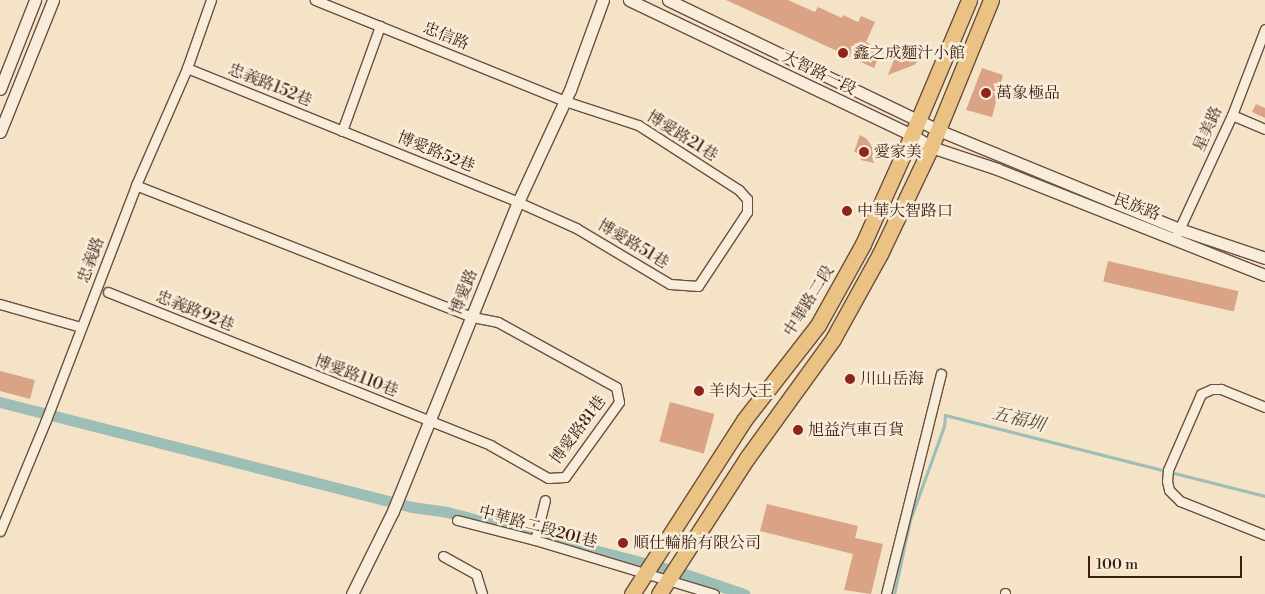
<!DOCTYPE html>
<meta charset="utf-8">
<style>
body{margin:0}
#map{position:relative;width:1265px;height:594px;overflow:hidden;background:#f4e3c6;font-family:"Libre Bodoni","Noto Serif TC",serif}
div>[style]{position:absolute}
.stream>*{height:3px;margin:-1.5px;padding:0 1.5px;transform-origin:1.5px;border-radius:1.5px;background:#9cbeb6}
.canal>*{height:11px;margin:-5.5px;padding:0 5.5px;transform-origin:5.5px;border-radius:5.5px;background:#9cbeb6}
.building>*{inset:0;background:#daa386;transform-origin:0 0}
.roads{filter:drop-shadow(1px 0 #6b4f3e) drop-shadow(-1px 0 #6b4f3e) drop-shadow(0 1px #6b4f3e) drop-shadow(0 -1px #6b4f3e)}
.minor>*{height:9px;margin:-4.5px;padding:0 4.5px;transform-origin:4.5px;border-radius:4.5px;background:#f8edda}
.tertiary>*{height:11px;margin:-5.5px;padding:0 5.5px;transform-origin:5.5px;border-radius:5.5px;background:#f8edda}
.primary>*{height:15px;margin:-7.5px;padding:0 7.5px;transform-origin:7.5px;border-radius:7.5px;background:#eac283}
.dots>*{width:14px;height:14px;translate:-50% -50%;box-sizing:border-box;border:2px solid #f8edda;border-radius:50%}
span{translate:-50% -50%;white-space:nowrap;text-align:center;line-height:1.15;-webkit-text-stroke:5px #f8edda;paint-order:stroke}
.street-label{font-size:16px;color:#3d1e10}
.poi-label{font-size:16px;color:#3d1e10}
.left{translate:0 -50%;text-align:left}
.water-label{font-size:18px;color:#5a4e42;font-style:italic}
.scale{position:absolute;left:1088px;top:556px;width:154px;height:22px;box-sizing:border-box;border:2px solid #3d1e10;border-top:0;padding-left:6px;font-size:15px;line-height:18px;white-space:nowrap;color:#3d1e10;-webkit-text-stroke:4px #f8edda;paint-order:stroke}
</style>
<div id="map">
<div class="stream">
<div style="left:894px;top:594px;width:76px;rotate:-77.8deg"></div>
<div style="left:910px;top:520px;width:100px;rotate:-70.1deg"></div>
<div style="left:944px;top:426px;width:11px;rotate:-85deg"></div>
<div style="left:945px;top:415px;width:330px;rotate:14.2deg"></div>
</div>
<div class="canal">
<div style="left:0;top:402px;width:425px;rotate:14.3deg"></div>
<div style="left:412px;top:507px;width:35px;rotate:8deg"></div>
<div style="left:447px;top:512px;width:240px;rotate:14.5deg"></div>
<div style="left:679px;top:572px;width:69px;rotate:18.7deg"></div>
</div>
<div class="building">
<div style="clip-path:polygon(726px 0,788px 0,815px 12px,818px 7px,842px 18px,843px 15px,858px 22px,861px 16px,875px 22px,866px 42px,882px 49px,874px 68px)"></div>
<div style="clip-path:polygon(897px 52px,920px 59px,914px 65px,888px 75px)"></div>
<div style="clip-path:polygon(982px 68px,1003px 75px,992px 117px,966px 110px)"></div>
<div style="clip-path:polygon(1256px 104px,1265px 108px,1265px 118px,1252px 112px)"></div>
<div style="clip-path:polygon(860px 135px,867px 139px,872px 147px,874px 163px,861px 160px,862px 154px,854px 152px)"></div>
<div style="left:1108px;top:261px;width:134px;height:21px;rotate:13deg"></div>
<div style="clip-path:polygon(0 371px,35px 380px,30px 399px,0 391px)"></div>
<div style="left:670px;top:402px;width:46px;height:41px;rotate:15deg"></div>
<div style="clip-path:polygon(767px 504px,858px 526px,855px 538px,883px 544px,871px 594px,844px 590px,853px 554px,760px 531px)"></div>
</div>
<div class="roads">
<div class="minor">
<div style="left:187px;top:68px;width:357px;rotate:22deg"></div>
<div style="left:518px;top:202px;width:64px;rotate:24.1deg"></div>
<div style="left:576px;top:228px;width:109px;rotate:30.8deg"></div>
<div style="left:670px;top:284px;width:28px;rotate:4deg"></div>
<div style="left:698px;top:286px;width:89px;rotate:-56.5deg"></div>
<div style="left:747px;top:212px;width:13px;rotate:-90deg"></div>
<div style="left:747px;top:199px;width:12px;rotate:-132deg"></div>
<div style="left:739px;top:190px;width:120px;rotate:-147.2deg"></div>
<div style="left:638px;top:125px;width:77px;rotate:-161.8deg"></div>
<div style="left:565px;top:101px;width:270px;rotate:-158deg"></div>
<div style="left:1232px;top:115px;width:36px;rotate:23deg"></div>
<div style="left:342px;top:131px;width:112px;rotate:-70.1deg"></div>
<div style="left:1177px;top:234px;width:131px;rotate:-65.2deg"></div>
<div style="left:1232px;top:115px;width:92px;rotate:-69deg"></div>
<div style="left:108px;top:292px;width:412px;rotate:21.8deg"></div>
<div style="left:490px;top:445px;width:67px;rotate:29.6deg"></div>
<div style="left:548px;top:478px;width:17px;rotate:-3deg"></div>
<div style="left:565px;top:477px;width:92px;rotate:-54.2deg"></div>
<div style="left:619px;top:402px;width:15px;rotate:-101deg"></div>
<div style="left:616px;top:387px;width:135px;rotate:-151.2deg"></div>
<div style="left:498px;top:322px;width:26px;rotate:-169deg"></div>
<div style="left:472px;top:317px;width:361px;rotate:-158.6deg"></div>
<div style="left:0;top:304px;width:84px;rotate:15.9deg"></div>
<div style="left:1265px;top:407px;width:48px;rotate:-157.8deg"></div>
<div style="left:1221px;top:389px;width:9px;rotate:180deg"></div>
<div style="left:1212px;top:389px;width:12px;rotate:156deg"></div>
<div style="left:1201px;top:394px;width:83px;rotate:113.5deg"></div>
<div style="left:1168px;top:470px;width:11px;rotate:95deg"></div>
<div style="left:1167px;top:481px;width:9px;rotate:77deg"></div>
<div style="left:1169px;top:490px;width:16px;rotate:45deg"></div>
<div style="left:1180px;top:501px;width:92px;rotate:21.8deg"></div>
<div style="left:457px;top:520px;width:81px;rotate:14.4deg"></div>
<div style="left:535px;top:540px;width:187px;rotate:16.8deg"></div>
<div style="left:0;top:531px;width:120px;rotate:-67.5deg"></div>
<div style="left:46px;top:420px;width:252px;rotate:-69deg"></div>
<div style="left:136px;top:185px;width:128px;rotate:-66.4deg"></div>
<div style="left:187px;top:68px;width:72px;rotate:-70.6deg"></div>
<div style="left:535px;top:540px;width:41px;rotate:-76deg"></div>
<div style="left:443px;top:556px;width:38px;rotate:29deg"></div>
<div style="left:476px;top:574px;width:21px;rotate:73deg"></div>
<div style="left:886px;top:594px;width:227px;rotate:-76deg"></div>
<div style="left:1005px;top:594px;width:1px;rotate:-90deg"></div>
</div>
<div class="tertiary">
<div style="left:629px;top:0;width:314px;rotate:25.5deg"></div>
<div style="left:912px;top:135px;width:22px;rotate:32deg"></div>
<div style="left:931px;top:147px;width:70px;rotate:18.4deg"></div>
<div style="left:997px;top:169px;width:288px;rotate:21.6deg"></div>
<div style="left:668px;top:0;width:300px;rotate:25.7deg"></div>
<div style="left:938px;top:130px;width:261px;rotate:22.3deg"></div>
<div style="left:1179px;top:229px;width:91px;rotate:18.6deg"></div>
<div style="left:0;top:89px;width:96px;rotate:-68.5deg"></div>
<div style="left:0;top:132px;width:142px;rotate:-68.1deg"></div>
<div style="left:352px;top:594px;width:93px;rotate:-63.7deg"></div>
<div style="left:393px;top:511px;width:333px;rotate:-68deg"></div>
<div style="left:518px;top:202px;width:123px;rotate:-65.1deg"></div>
<div style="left:570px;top:90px;width:96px;rotate:-69.9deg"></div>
</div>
<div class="primary">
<div style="left:632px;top:594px;width:207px;rotate:-57.2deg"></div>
<div style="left:744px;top:420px;width:120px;rotate:-52.1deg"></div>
<div style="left:818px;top:325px;width:93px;rotate:-60.9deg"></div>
<div style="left:863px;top:244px;width:120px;rotate:-65.8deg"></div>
<div style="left:912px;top:135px;width:147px;rotate:-67.1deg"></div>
<div style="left:659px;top:594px;width:162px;rotate:-57.1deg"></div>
<div style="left:747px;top:458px;width:147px;rotate:-54.1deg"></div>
<div style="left:833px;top:339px;width:97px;rotate:-61.1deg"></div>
<div style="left:880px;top:254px;width:119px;rotate:-64.5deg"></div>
<div style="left:931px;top:147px;width:159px;rotate:-67.8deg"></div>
</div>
</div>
<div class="dots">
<div style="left:843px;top:53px;background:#8f2418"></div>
<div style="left:986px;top:93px;background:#8f2418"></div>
<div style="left:864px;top:152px;background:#8f2418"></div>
<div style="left:847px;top:211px;background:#8f2418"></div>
<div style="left:850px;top:379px;background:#8f2418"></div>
<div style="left:699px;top:391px;background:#8f2418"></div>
<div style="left:798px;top:430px;background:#8f2418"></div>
<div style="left:623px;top:543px;background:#8f2418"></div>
</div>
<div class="street-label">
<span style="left:446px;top:36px;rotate:22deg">忠信路</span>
<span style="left:819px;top:73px;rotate:26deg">大智路一段</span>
<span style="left:270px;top:85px;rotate:22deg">忠義路152巷</span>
<span style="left:1208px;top:129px;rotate:-66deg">星美路</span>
<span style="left:682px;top:136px;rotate:32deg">博愛路21巷</span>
<span style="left:436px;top:152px;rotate:22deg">博愛路52巷</span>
<span style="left:1137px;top:207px;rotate:21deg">民族路</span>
<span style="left:633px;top:244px;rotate:31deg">博愛路51巷</span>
<span style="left:91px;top:260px;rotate:-69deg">忠義路</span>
<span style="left:464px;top:292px;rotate:-68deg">博愛路</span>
<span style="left:809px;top:301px;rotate:-58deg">中華路二段</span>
<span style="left:195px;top:311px;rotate:22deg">忠義路92巷</span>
<span style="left:356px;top:376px;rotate:21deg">博愛路110巷</span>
<span style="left:578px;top:430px;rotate:-53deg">博愛路81巷</span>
<span style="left:538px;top:527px;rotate:15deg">中華路二段201巷</span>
</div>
<div class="poi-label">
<span class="left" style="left:853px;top:53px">鑫之成麵汁小館</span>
<span class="left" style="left:996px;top:93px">萬象極品</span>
<span class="left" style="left:874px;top:152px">愛家美</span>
<span class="left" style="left:857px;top:211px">中華大智路口</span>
<span class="left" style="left:860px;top:379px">川山岳海</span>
<span class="left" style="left:709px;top:391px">羊肉大王</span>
<span class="left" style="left:808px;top:430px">旭益汽車百貨</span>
<span class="left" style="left:633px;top:543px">順仕輪胎有限公司</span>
</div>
<div class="water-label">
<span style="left:1018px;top:420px;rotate:14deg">五福圳</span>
</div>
<div class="scale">100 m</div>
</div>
